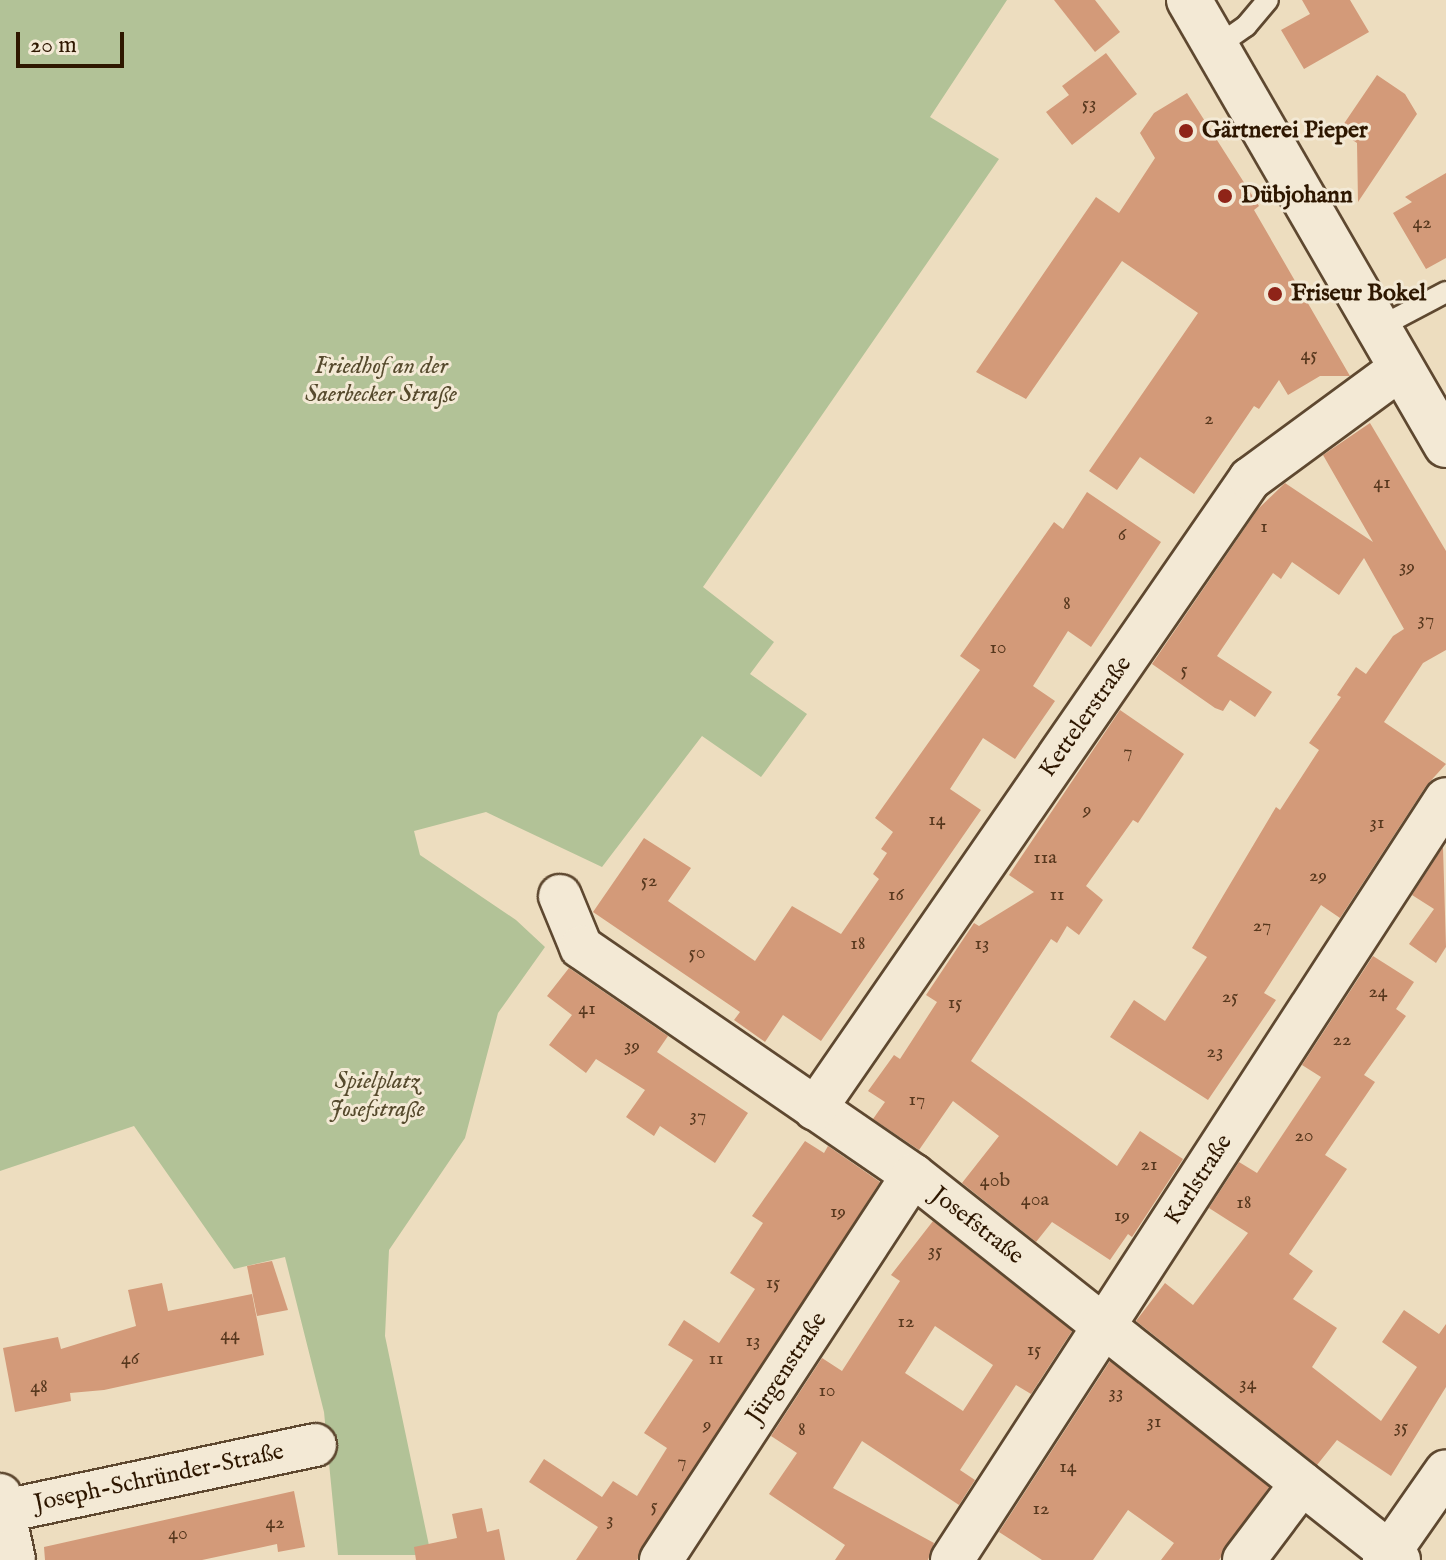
<!DOCTYPE html>
<meta charset="utf-8">
<style>
body{margin:0}
#map{position:relative;width:1446px;height:1560px;overflow:hidden;background:#edddbf;font-family:"IM FELL English",serif}
div>[style]{position:absolute}
.green>*{inset:0;background:#b2c297}
.building>*{inset:0;background:#d39a79}
.roads{filter:drop-shadow(2px 0 #5e4830) drop-shadow(-2px 0 #5e4830) drop-shadow(0 2px #5e4830) drop-shadow(0 -2px #5e4830)}
.service>*{height:20px;margin:-10px;padding:0 10px;transform-origin:10px;border-radius:10px;background:#f3e9d5}
.minor>*{height:42px;margin:-21px;padding:0 21px;transform-origin:21px;border-radius:21px;background:#f3e9d5}
.tertiary>*{height:44px;margin:-22px;padding:0 22px;transform-origin:22px;border-radius:22px;background:#f3e9d5}
.dots>*{width:22px;height:22px;translate:-50% -50%;box-sizing:border-box;border:4px solid #f3e9d5;border-radius:50%}
span{translate:-50% -50%;white-space:nowrap;text-align:center;line-height:1.15;-webkit-text-stroke:6px #f3e9d5;paint-order:stroke}
.number-label{font-size:20px;color:#57381e}
.number-label span{-webkit-text-stroke-width:0}
.poi-label{font-size:24px;color:#2e1700;font-weight:700}
.left{translate:0 -50%;text-align:left}
.park-label{font-size:24px;color:#564a2d;font-style:italic}
.street-label{font-size:24px;color:#2e1700}
.scale{position:absolute;left:16px;top:32px;width:108px;height:36px;box-sizing:border-box;border:4px solid #2e1700;border-top:0;padding-left:10px;font-size:24px;line-height:28px;white-space:nowrap;color:#2e1700;-webkit-text-stroke:6px #f3e9d5;paint-order:stroke}
</style>
<div id="map">
<div class="green">
<div style="clip-path:polygon(0 0,1007px 0,930px 117px,999px 159px,703px 587px,774px 642px,750px 674px,807px 714px,761px 777px,702px 736px,602px 867px,486px 812px,414px 831px,420px 855px,516px 920px,545px 947px,498px 1013px,465px 1138px,389px 1250px,385px 1336px,431px 1555px,338px 1555px,324px 1412px,285px 1257px,234px 1269px,134px 1126px,0 1171px)"></div>
</div>
<div class="building">
<div style="clip-path:polygon(1054px 0,1095px 0,1120px 32px,1095px 52px)"></div>
<div style="clip-path:polygon(1302px 0,1350px 0,1369px 32px,1304px 69px,1281px 30px,1310px 14px)"></div>
<div style="clip-path:polygon(1106px 53px,1137px 94px,1072px 145px,1046px 112px,1069px 95px,1062px 86px)"></div>
<div style="clip-path:polygon(1377px 75px,1405px 94px,1417px 114px,1358px 202px,1357px 143px,1339px 131px)"></div>
<div style="clip-path:polygon(1187px 93px,1259px 206px,1254px 210px,1350px 376px,1320px 376px,1288px 395px,1279px 380px,1259px 409px,1254px 406px,1194px 494px,1140px 457px,1117px 490px,1089px 471px,1198px 313px,1122px 261px,1026px 399px,976px 372px,1096px 197px,1119px 213px,1155px 158px,1140px 133px,1154px 113px)"></div>
<div style="clip-path:polygon(1446px 173px,1446px 258px,1426px 269px,1393px 213px,1412px 202px,1405px 197px)"></div>
<div style="clip-path:polygon(1370px 423px,1446px 551px,1446px 650px,1423px 663px,1384px 722px,1446px 764px,1426px 786px,1340px 918px,1321px 905px,1264px 993px,1276px 1000px,1208px 1100px,1110px 1037px,1134px 1000px,1165px 1021px,1207px 957px,1192px 948px,1276px 807px,1280px 810px,1319px 750px,1309px 743px,1341px 697px,1337px 695px,1356px 667px,1366px 674px,1393px 636px,1404px 629px,1364px 558px,1339px 595px,1292px 562px,1281px 579px,1273px 573px,1217px 656px,1272px 692px,1255px 717px,1230px 700px,1223px 711px,1215px 708px,1152px 664px,1258px 509px,1285px 483px,1373px 542px,1323px 455px)"></div>
<div style="clip-path:polygon(1087px 492px,1161px 542px,1091px 647px,1068px 631px,1033px 686px,1055px 701px,1015px 759px,983px 738px,950px 789px,981px 810px,821px 1041px,783px 1015px,765px 1042px,734px 1020px,740px 1012px,593px 912px,644px 838px,691px 868px,668px 901px,755px 961px,792px 906px,841px 934px,879px 879px,873px 874px,887px 853px,881px 849px,893px 832px,875px 818px,980px 670px,960px 656px,1054px 522px,1063px 529px)"></div>
<div style="clip-path:polygon(1120px 710px,1184px 754px,1138px 823px,1133px 820px,1086px 886px,1103px 900px,1079px 935px,1067px 926px,1057px 943px,1051px 939px,971px 1061px,1117px 1166px,1140px 1131px,1183px 1159px,1132px 1237px,1128px 1234px,1110px 1260px,1052px 1222px,1036px 1242px,962px 1183px,999px 1136px,953px 1101px,919px 1150px,873px 1119px,885px 1102px,868px 1091px,894px 1055px,900px 1059px,937px 1002px,926px 995px,974px 923px,979px 926px,1034px 892px,1009px 875px)"></div>
<div style="clip-path:polygon(1443px 847px,1446px 947px,1436px 963px,1409px 944px,1434px 909px,1412px 895px)"></div>
<div style="clip-path:polygon(1373px 956px,1414px 982px,1396px 1009px,1406px 1016px,1364px 1075px,1375px 1082px,1325px 1155px,1347px 1169px,1289px 1254px,1313px 1271px,1293px 1299px,1337px 1328px,1312px 1367px,1381px 1421px,1417px 1367px,1382px 1342px,1404px 1310px,1439px 1334px,1446px 1324px,1446px 1387px,1391px 1476px,1337px 1440px,1317px 1465px,1136px 1321px,1165px 1283px,1193px 1305px,1248px 1233px,1209px 1208px,1239px 1162px,1257px 1173px,1321px 1077px,1302px 1065px)"></div>
<div style="clip-path:polygon(569px 968px,668px 1036px,657px 1052px,748px 1113px,715px 1163px,660px 1126px,654px 1136px,626px 1117px,645px 1090px,596px 1059px,586px 1073px,549px 1045px,572px 1015px,547px 996px)"></div>
<div style="clip-path:polygon(805px 1141px,824px 1153px,828px 1146px,880px 1182px,637px 1560px,576px 1560px,598px 1527px,529px 1482px,544px 1459px,602px 1497px,613px 1481px,637px 1496px,667px 1448px,644px 1433px,693px 1360px,668px 1345px,684px 1320px,719px 1343px,755px 1289px,730px 1273px,763px 1223px,752px 1216px)"></div>
<div style="clip-path:polygon(evenodd,933px 1221px,1072px 1331px,1031px 1394px,1016px 1385px,960px 1470px,975px 1480px,959px 1505px,862px 1441px,833px 1488px,934px 1543px,928px 1560px,835px 1560px,845px 1545px,769px 1494px,797px 1453px,771px 1436px,822px 1358px,842px 1371px,900px 1281px,891px 1275px,933px 1221px,935px 1326px,993px 1365px,963px 1411px,905px 1373px,935px 1326px)"></div>
<div style="clip-path:polygon(272px 1261px,288px 1310px,257px 1316px,247px 1266px)"></div>
<div style="clip-path:polygon(162px 1283px,168px 1311px,252px 1294px,264px 1355px,104px 1390px,70px 1393px,71px 1401px,15px 1412px,3px 1348px,58px 1337px,61px 1349px,136px 1326px,128px 1290px)"></div>
<div style="clip-path:polygon(1110px 1361px,1269px 1487px,1219px 1560px,1161px 1560px,1174px 1543px,1128px 1510px,1093px 1560px,1042px 1560px,999px 1532px)"></div>
<div style="clip-path:polygon(294px 1491px,305px 1547px,278px 1552px,277px 1544px,202px 1560px,45px 1560px,44px 1547px)"></div>
<div style="clip-path:polygon(482px 1508px,487px 1532px,499px 1529px,505px 1560px,416px 1560px,414px 1547px,457px 1538px,452px 1514px)"></div>
</div>
<div class="roads">
<div class="service">
<div style="left:1216px;top:47px;width:37px;rotate:-35deg"></div>
<div style="left:1246px;top:26px;width:34px;rotate:-50deg"></div>
<div style="left:1378px;top:328px;width:77px;rotate:-27.9deg"></div>
</div>
<div class="minor">
<div style="left:560px;top:896px;width:55px;rotate:67.6deg"></div>
<div style="left:581px;top:947px;width:403px;rotate:34.5deg"></div>
<div style="left:913px;top:1175px;width:620px;rotate:38.39deg"></div>
<div style="left:815px;top:1109px;width:766px;rotate:-55.38deg"></div>
<div style="left:1250px;top:479px;width:187px;rotate:-36.3deg"></div>
<div style="left:0;top:1495px;width:66px;rotate:77.8deg"></div>
<div style="left:0;top:1512px;width:322px;rotate:-12deg"></div>
<div style="left:661px;top:1560px;width:460px;rotate:-56.8deg"></div>
<div style="left:952px;top:1560px;width:907px;rotate:-57.01deg"></div>
<div style="left:1244px;top:1560px;width:96px;rotate:-53deg"></div>
<div style="left:1384px;top:1560px;width:108px;rotate:-55.1deg"></div>
</div>
<div class="tertiary">
<div style="left:1189px;top:0;width:514px;rotate:59.99deg"></div>
</div>
</div>
<div class="dots">
<div style="left:1186px;top:131px;background:#8f2418"></div>
<div style="left:1225px;top:196px;background:#8f2418"></div>
<div style="left:1275px;top:294px;background:#8f2418"></div>
</div>
<div class="number-label">
<span style="left:1089px;top:103px">53</span>
<span style="left:1422px;top:222px">42</span>
<span style="left:1309px;top:354px">45</span>
<span style="left:1209px;top:418px">2</span>
<span style="left:1382px;top:482px">41</span>
<span style="left:1264px;top:526px">1</span>
<span style="left:1122px;top:534px">6</span>
<span style="left:1407px;top:566px">39</span>
<span style="left:1067px;top:603px">8</span>
<span style="left:1426px;top:619px">37</span>
<span style="left:998px;top:647px">10</span>
<span style="left:1184px;top:669px">5</span>
<span style="left:1128px;top:751px">7</span>
<span style="left:1087px;top:809px">9</span>
<span style="left:937px;top:819px">14</span>
<span style="left:1377px;top:822px">31</span>
<span style="left:1045px;top:857px">11a</span>
<span style="left:1318px;top:875px">29</span>
<span style="left:649px;top:880px">52</span>
<span style="left:896px;top:894px">16</span>
<span style="left:1057px;top:894px">11</span>
<span style="left:1262px;top:925px">27</span>
<span style="left:858px;top:943px">18</span>
<span style="left:982px;top:943px">13</span>
<span style="left:697px;top:952px">50</span>
<span style="left:1378px;top:991px">24</span>
<span style="left:1230px;top:996px">25</span>
<span style="left:955px;top:1002px">15</span>
<span style="left:587px;top:1008px">41</span>
<span style="left:1342px;top:1039px">22</span>
<span style="left:632px;top:1045px">39</span>
<span style="left:1215px;top:1051px">23</span>
<span style="left:917px;top:1099px">17</span>
<span style="left:698px;top:1115px">37</span>
<span style="left:1304px;top:1135px">20</span>
<span style="left:1149px;top:1164px">21</span>
<span style="left:995px;top:1180px">40b</span>
<span style="left:1035px;top:1199px">40a</span>
<span style="left:1244px;top:1202px">18</span>
<span style="left:838px;top:1211px">19</span>
<span style="left:1122px;top:1215px">19</span>
<span style="left:935px;top:1250px">35</span>
<span style="left:773px;top:1282px">15</span>
<span style="left:906px;top:1321px">12</span>
<span style="left:230px;top:1334px">44</span>
<span style="left:753px;top:1340px">13</span>
<span style="left:1034px;top:1349px">15</span>
<span style="left:130px;top:1358px">46</span>
<span style="left:716px;top:1358px">11</span>
<span style="left:1248px;top:1383px">34</span>
<span style="left:39px;top:1386px">48</span>
<span style="left:827px;top:1390px">10</span>
<span style="left:1116px;top:1392px">33</span>
<span style="left:1154px;top:1421px">31</span>
<span style="left:707px;top:1424px">9</span>
<span style="left:1401px;top:1426px">35</span>
<span style="left:802px;top:1429px">8</span>
<span style="left:682px;top:1461px">7</span>
<span style="left:1068px;top:1466px">14</span>
<span style="left:654px;top:1505px">5</span>
<span style="left:1041px;top:1508px">12</span>
<span style="left:610px;top:1519px">3</span>
<span style="left:275px;top:1522px">42</span>
<span style="left:178px;top:1533px">40</span>
</div>
<div class="poi-label">
<span class="left" style="left:1202px;top:131px">Gärtnerei Pieper</span>
<span class="left" style="left:1241px;top:196px">Dübjohann</span>
<span class="left" style="left:1291px;top:294px">Friseur Bokel</span>
</div>
<div class="park-label">
<span style="left:381px;top:381px">Friedhof an der<br>Saerbecker Straße</span>
<span style="left:377px;top:1096px">Spielplatz<br>Josefstraße</span>
</div>
<div class="street-label">
<span style="left:1086px;top:717px;rotate:-55deg">Kettelerstraße</span>
<span style="left:1199px;top:1180px;rotate:-57deg">Karlstraße</span>
<span style="left:977px;top:1226px;rotate:38deg">Josefstraße</span>
<span style="left:787px;top:1368px;rotate:-57deg">Jürgenstraße</span>
<span style="left:159px;top:1478px;rotate:-12deg">Joseph-Schründer-Straße</span>
</div>
<div class="scale">20 m</div>
</div>
